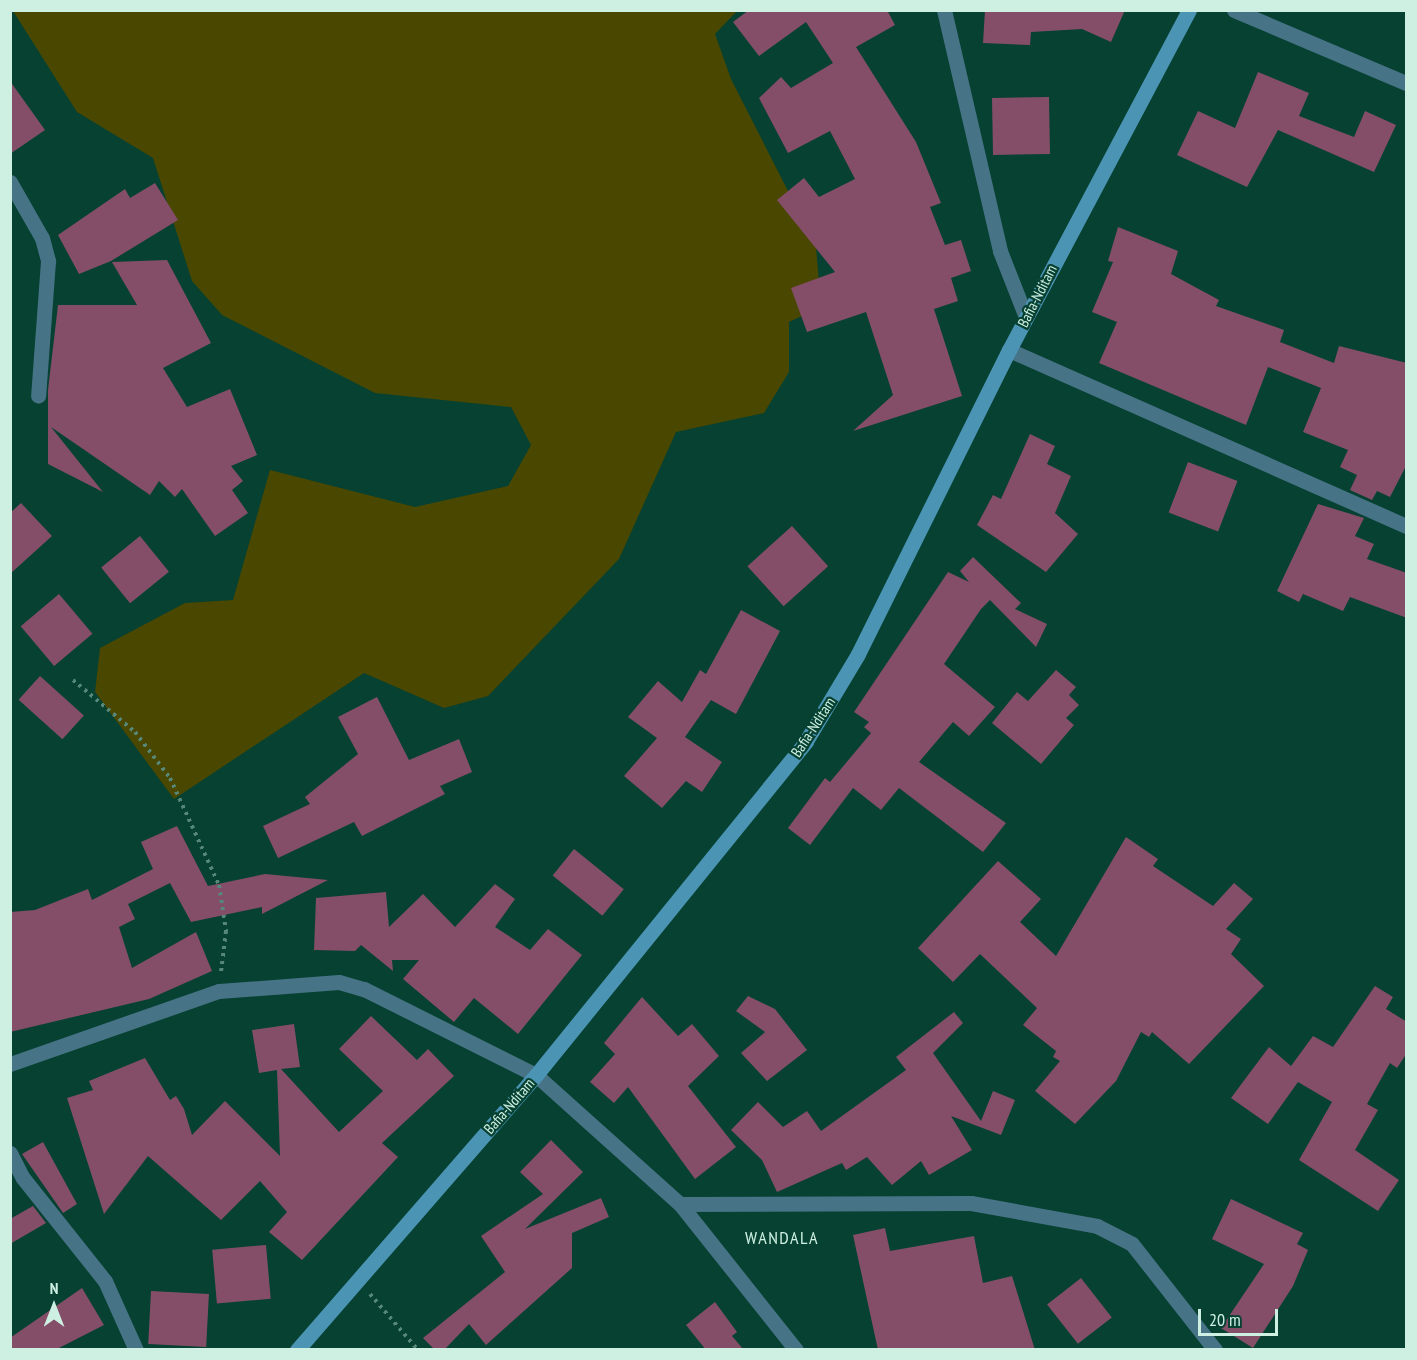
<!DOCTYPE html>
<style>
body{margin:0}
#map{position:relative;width:1417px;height:1360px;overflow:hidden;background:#064131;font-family:"PT Sans Narrow",sans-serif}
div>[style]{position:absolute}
.green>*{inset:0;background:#494700}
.building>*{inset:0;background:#844e69;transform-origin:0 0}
.path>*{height:4px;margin-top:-2px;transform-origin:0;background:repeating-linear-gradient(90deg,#568778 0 3px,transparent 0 7.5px)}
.street>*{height:15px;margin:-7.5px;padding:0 7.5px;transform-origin:7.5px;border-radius:7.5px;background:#477387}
.secondary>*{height:15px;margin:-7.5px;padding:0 7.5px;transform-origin:7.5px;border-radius:7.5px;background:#4b94b4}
span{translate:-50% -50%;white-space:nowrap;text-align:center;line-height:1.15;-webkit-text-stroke:4.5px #064131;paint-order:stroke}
.street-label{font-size:15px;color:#cef0e2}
.quarter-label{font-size:18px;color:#cef0e2;letter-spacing:1.5px}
.frame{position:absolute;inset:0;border:12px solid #cef0e2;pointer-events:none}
.north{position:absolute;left:24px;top:1276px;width:60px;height:60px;-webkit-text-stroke:4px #064131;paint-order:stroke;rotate:0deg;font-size:16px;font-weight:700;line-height:24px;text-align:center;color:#cef0e2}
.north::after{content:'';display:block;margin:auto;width:21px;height:27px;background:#cef0e2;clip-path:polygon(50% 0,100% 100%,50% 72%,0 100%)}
.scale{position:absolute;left:1198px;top:1309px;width:80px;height:27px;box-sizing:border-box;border:3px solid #cef0e2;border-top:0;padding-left:8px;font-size:18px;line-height:21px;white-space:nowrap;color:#cef0e2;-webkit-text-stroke:4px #064131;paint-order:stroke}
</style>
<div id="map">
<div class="green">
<div style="clip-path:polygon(13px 11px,737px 11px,715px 34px,731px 79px,816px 246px,821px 307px,789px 322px,789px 372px,764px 413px,676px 432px,619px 559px,488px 696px,444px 708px,364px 673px,174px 799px,95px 692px,100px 648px,185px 603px,233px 600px,270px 470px,415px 507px,508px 486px,531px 445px,511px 407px,375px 393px,222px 315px,192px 281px,153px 158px,77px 112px)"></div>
</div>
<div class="building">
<div style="clip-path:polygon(749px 10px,887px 10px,895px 25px,856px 47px,916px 142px,941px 203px,930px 207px,945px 245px,961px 240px,971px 271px,951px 278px,958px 301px,934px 309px,962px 396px,853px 431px,893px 395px,866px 312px,807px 332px,791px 288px,835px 272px,777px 200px,804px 178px,819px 197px,855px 179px,830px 131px,788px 153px,759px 98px,781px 77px,791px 88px,833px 63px,806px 22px,759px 56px,733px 22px)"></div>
<div style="clip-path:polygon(985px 10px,1032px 12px,1125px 10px,1111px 42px,1082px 29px,1031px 32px,1030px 45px,983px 43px)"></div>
<div style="clip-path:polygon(1258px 72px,1309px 93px,1299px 116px,1354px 137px,1365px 111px,1396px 125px,1374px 172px,1278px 130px,1247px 187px,1177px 155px,1198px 111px,1235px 128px)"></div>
<div style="clip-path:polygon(10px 81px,45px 130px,10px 154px)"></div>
<div style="left:1049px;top:97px;width:57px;height:57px;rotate:89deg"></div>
<div style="clip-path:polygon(155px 183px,178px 220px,111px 261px,79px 274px,58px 235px,125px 189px,130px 198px)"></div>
<div style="clip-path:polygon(1118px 227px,1178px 251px,1171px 274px,1219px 300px,1216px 306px,1284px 330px,1280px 342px,1334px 363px,1339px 346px,1407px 363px,1407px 464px,1390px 497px,1377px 491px,1372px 500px,1350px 490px,1357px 475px,1340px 467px,1348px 450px,1303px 432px,1321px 388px,1268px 367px,1246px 425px,1099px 363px,1117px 322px,1092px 312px,1113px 262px,1108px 261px)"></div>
<div style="clip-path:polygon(167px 260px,211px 343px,163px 368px,187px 407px,230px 389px,257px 455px,231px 466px,243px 481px,232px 490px,248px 513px,215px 536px,182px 489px,175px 497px,159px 481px,150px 495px,51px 427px,103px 492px,48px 464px,48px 390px,58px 305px,137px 305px,112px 262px)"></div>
<div style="clip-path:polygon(1030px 434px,1055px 446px,1047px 464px,1071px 476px,1055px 513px,1078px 534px,1046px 572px,977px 525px,993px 495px,1001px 499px)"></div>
<div style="left:1188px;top:462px;width:53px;height:54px;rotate:21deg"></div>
<div style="clip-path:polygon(21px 503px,52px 536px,10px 574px,10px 513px)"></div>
<div style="clip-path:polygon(1318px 504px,1364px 518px,1355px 536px,1374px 544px,1367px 559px,1407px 573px,1407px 618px,1350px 597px,1343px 611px,1303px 594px,1299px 602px,1277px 591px)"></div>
<div style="left:792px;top:526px;width:54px;height:60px;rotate:48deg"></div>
<div style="left:140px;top:536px;width:46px;height:50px;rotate:51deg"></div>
<div style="clip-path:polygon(973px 557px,1021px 603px,1015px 609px,1047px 624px,1036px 647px,990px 600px,981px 609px,944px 664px,995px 707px,969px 736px,953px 722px,919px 762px,1006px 823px,983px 852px,899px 788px,881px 810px,853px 788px,810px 845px,788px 828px,825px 778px,830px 782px,871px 733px,864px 727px,869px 722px,854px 712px,948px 572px,969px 582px,960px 571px)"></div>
<div style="left:59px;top:594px;width:52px;height:50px;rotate:50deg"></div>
<div style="clip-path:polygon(741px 610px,780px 631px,736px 714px,711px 700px,685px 737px,722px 762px,702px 792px,686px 781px,662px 808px,624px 776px,657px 738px,628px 717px,658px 681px,682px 702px,700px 670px,706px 674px)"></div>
<div style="clip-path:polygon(1056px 670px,1076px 687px,1069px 695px,1079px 705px,1066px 718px,1074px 725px,1041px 764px,992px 723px,1017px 692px,1028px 701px)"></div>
<div style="left:40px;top:676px;width:59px;height:32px;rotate:42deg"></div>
<div style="clip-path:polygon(377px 697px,409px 760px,459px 739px,472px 772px,440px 786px,445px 794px,362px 836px,354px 822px,278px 858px,263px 826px,310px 804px,305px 797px,358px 754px,338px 717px)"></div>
<div style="clip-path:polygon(177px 826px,208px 886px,265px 874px,328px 880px,262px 914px,262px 907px,191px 922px,170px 883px,128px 904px,135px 919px,119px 927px,132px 968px,196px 932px,212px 971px,149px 999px,10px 1032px,10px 912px,35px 910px,88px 889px,92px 900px,153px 869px,141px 842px)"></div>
<div style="clip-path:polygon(1126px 837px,1158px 859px,1153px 866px,1213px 906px,1234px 883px,1253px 899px,1226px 929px,1241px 939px,1231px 954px,1264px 986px,1189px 1064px,1152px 1032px,1149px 1037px,1141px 1032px,1116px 1081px,1075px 1124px,1035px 1091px,1060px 1061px,1053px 1057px,1056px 1051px,1023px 1025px,1037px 1008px,980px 954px,953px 982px,918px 948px,998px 861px,1041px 899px,1020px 922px,1056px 956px)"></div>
<div style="left:574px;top:849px;width:64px;height:34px;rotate:39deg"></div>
<div style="clip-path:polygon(495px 884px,515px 899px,495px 927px,530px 950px,548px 929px,582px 955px,518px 1034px,474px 998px,454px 1022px,403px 979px,419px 960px,392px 960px,393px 971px,361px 945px,355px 951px,314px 950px,316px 898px,386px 892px,389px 927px,423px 894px,455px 927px)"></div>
<div style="clip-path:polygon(1375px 986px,1393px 997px,1386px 1009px,1407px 1022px,1407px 1053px,1397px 1068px,1390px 1063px,1367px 1104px,1378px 1110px,1355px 1150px,1399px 1180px,1378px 1211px,1299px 1160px,1332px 1102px,1298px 1082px,1268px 1124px,1231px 1098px,1269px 1047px,1291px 1066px,1313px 1036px,1333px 1047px)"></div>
<div style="clip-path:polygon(748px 996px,775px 1009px,807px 1050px,767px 1081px,741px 1053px,765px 1032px,736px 1011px)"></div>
<div style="clip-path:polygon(642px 997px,678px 1036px,692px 1024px,719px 1056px,688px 1086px,736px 1147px,695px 1179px,628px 1087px,614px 1103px,590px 1082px,615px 1054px,604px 1043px)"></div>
<div style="clip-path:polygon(954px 1012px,963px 1023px,933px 1053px,981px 1121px,993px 1091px,1015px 1100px,1001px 1135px,951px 1116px,972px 1150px,929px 1175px,921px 1161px,892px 1185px,867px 1157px,846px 1170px,842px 1163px,777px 1192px,762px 1160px,731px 1130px,758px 1102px,783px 1127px,807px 1111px,821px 1131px,906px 1070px,896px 1057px)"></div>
<div style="clip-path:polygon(371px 1016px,417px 1060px,428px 1049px,454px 1076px,382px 1143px,398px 1157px,302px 1260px,269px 1232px,287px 1212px,260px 1181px,221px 1220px,148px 1156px,104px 1214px,67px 1098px,93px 1090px,89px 1081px,145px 1058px,170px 1100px,176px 1096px,184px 1109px,192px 1135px,225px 1101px,280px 1156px,277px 1070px,259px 1073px,252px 1030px,294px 1024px,300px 1067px,281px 1069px,339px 1132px,383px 1091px,339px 1049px)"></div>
<div style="clip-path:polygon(551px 1140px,583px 1172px,525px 1229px,601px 1198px,609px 1217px,572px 1233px,572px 1268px,486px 1345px,469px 1324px,444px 1350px,435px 1350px,423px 1338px,505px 1272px,481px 1236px,543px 1194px,520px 1172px)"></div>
<div style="clip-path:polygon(43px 1142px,77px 1204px,63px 1213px,22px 1154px)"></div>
<div style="clip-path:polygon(1231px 1199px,1303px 1233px,1297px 1244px,1308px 1250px,1293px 1286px,1253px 1348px,1221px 1328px,1264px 1264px,1212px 1239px)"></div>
<div style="clip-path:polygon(33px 1206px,46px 1223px,10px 1244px,10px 1219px)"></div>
<div style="clip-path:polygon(885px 1228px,890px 1251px,974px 1236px,983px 1283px,1012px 1276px,1035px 1350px,878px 1350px,853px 1235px)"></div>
<div style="left:266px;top:1245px;width:54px;height:54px;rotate:85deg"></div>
<div style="left:1081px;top:1278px;width:50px;height:43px;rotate:52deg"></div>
<div style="clip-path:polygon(82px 1288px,104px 1325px,55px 1350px,10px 1350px,10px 1338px)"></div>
<div style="left:151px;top:1291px;width:58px;height:53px;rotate:3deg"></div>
<div style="clip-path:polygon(715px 1302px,737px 1332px,732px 1336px,744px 1350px,706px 1350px,686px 1325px)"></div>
</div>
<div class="path">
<div style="left:73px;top:680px;width:81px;rotate:40deg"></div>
<div style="left:135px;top:732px;width:58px;rotate:52.7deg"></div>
<div style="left:170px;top:778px;width:118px;rotate:65.4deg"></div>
<div style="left:219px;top:885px;width:47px;rotate:81.3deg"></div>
<div style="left:226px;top:931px;width:41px;rotate:97deg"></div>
<div style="left:370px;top:1294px;width:74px;rotate:49.4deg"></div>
</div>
<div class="street">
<div style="left:944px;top:10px;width:247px;rotate:76.9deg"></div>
<div style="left:1000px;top:251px;width:71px;rotate:68.5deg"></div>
<div style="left:1234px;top:10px;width:187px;rotate:23deg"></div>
<div style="left:10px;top:182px;width:64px;rotate:60.3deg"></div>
<div style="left:42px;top:238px;width:24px;rotate:75deg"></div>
<div style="left:48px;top:261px;width:135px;rotate:94.2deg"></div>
<div style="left:1009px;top:350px;width:434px;rotate:23.9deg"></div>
<div style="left:10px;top:1064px;width:221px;rotate:-19.3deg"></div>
<div style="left:219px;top:991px;width:120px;rotate:-4.3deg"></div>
<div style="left:339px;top:982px;width:26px;rotate:16deg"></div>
<div style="left:364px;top:989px;width:192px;rotate:26.6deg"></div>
<div style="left:536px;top:1075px;width:193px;rotate:41.9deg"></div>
<div style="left:680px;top:1204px;width:186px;rotate:51.5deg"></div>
<div style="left:10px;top:1153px;width:28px;rotate:63deg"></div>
<div style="left:23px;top:1178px;width:132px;rotate:51.5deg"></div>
<div style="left:105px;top:1281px;width:76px;rotate:65.8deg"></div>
<div style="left:680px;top:1204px;width:291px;rotate:-0.2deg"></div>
<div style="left:971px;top:1203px;width:128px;rotate:10.3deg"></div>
<div style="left:1097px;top:1226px;width:39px;rotate:27deg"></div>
<div style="left:1132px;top:1244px;width:135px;rotate:51.9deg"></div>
</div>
<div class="secondary">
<div style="left:297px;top:1350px;width:364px;rotate:-49deg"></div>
<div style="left:536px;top:1075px;width:429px;rotate:-51deg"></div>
<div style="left:806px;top:741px;width:101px;rotate:-59.1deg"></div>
<div style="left:858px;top:654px;width:339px;rotate:-63.6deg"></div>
<div style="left:1009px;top:350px;width:385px;rotate:-62.1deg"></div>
</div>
<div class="street-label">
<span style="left:1037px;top:296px;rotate:-63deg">Bafia-Nditam</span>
<span style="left:813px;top:727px;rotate:-57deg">Bafia-Nditam</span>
<span style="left:509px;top:1106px;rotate:-49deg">Bafia-Nditam</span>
</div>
<div class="quarter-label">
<span style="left:782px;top:1238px">WANDALA</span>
</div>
<div class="frame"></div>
<div class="north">N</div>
<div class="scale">20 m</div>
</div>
